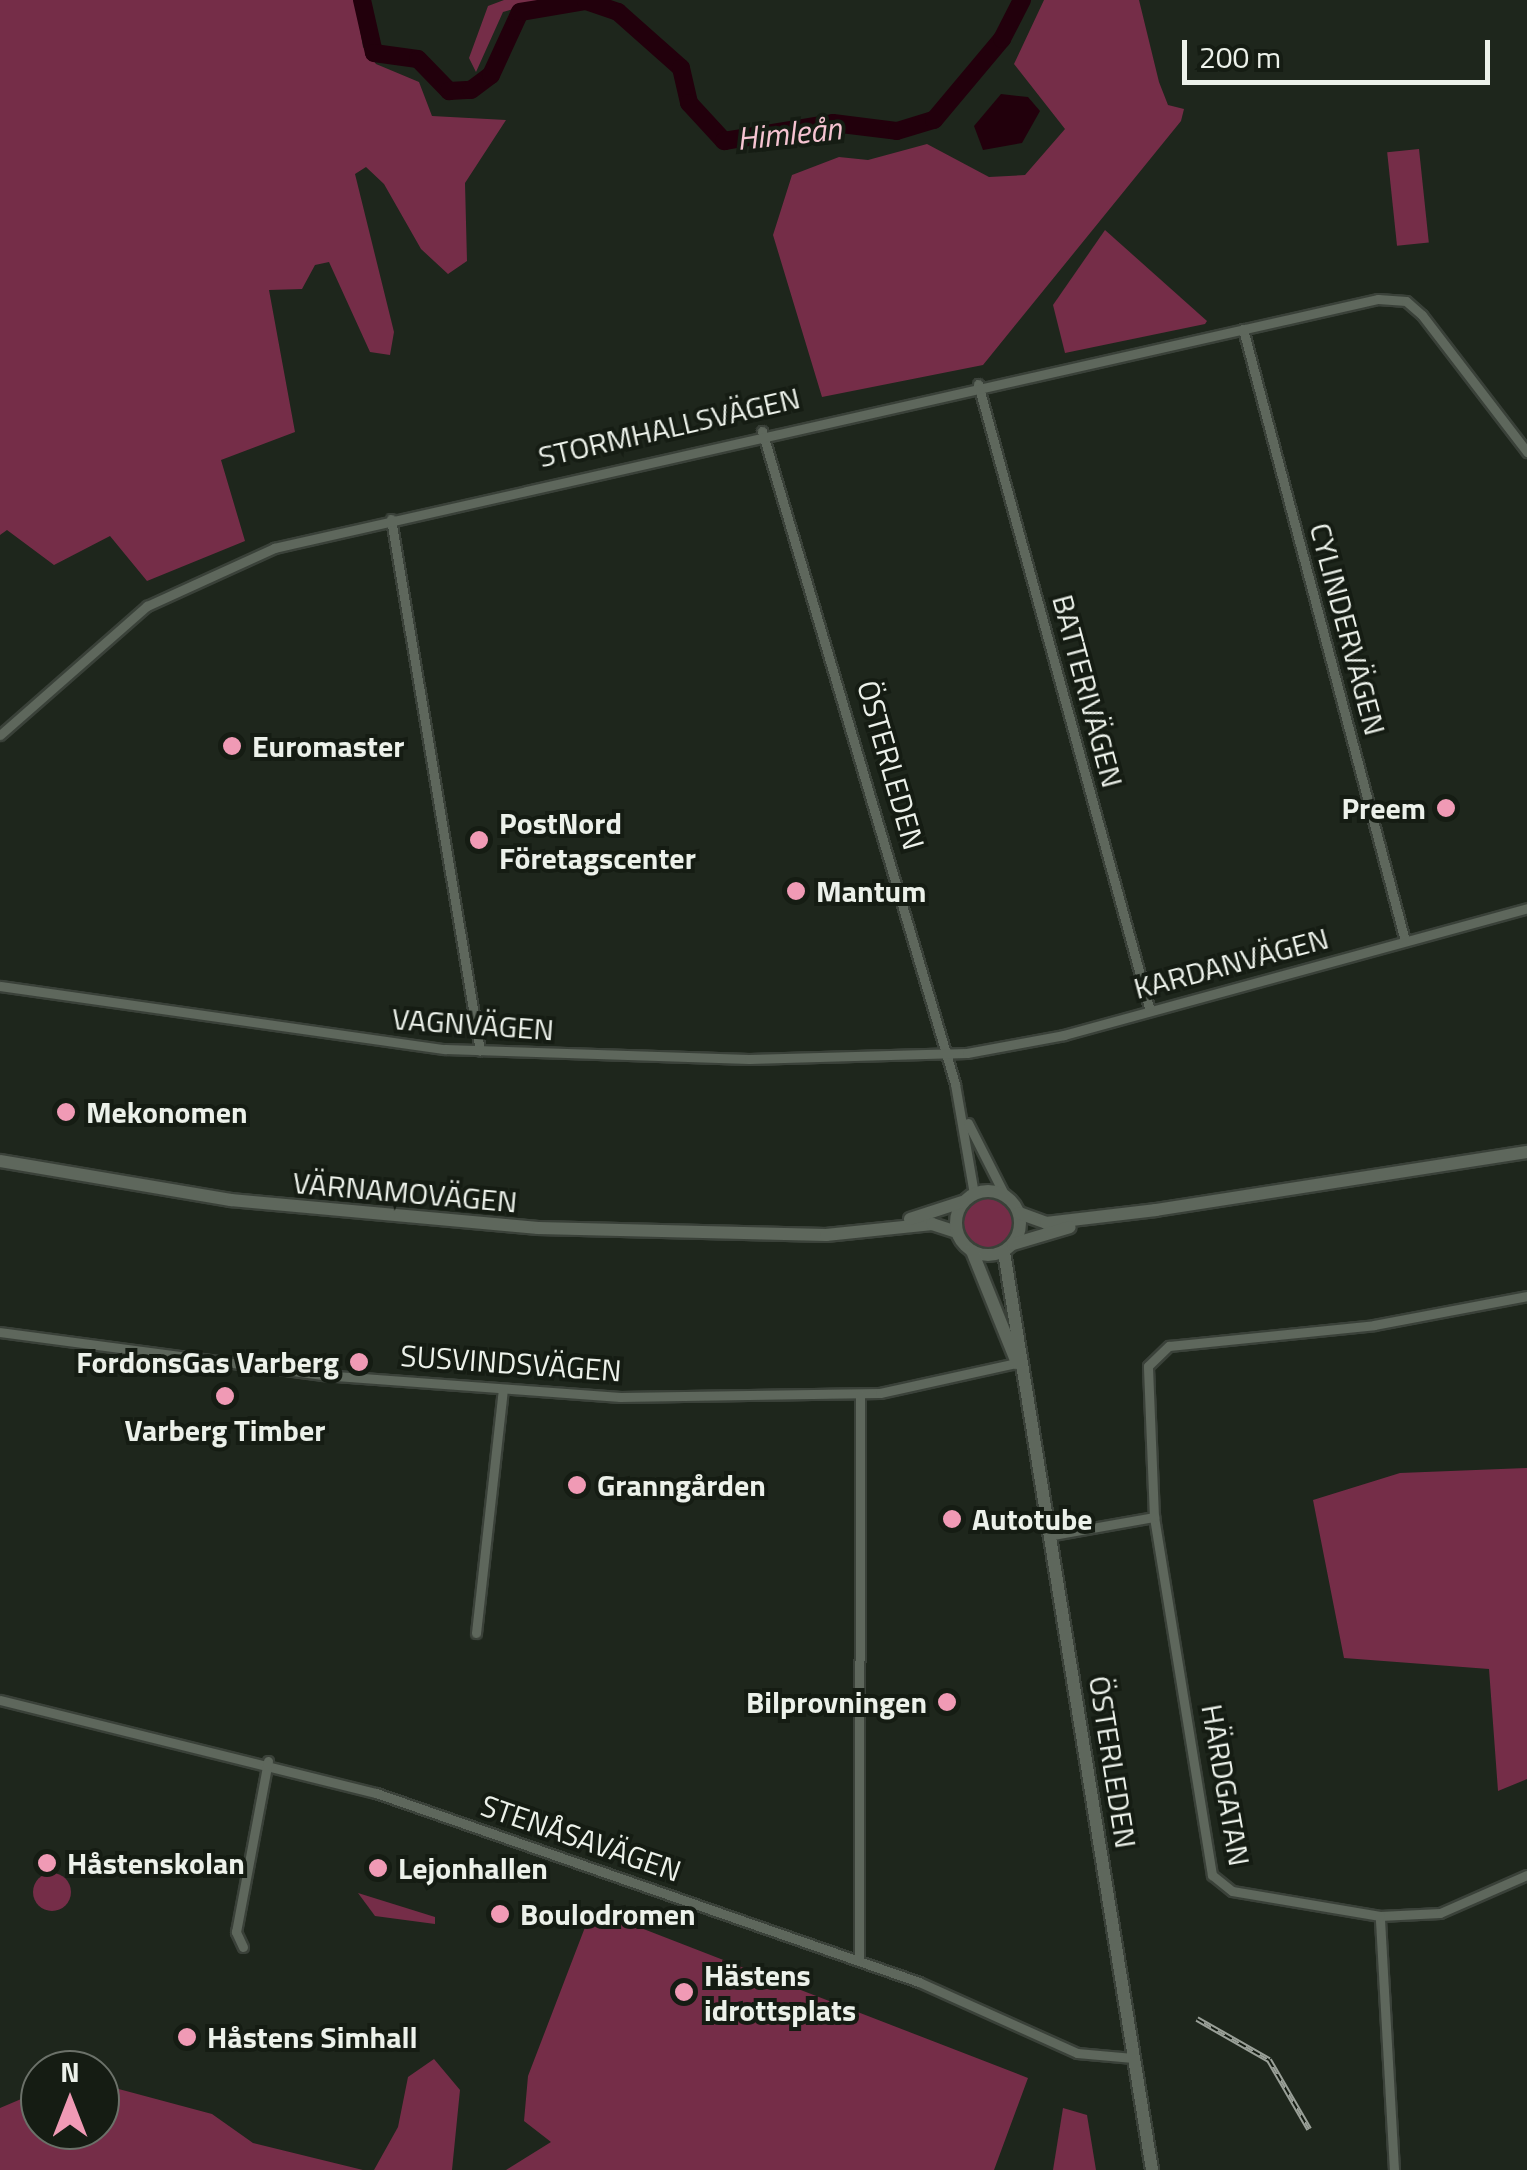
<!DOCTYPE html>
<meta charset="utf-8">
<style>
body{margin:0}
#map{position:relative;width:1527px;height:2170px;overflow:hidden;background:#1e261c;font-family:"Titillium Web",sans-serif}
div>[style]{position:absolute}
.green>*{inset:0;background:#752d48;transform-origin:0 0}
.round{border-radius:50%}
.water>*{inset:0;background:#22000c}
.river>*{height:18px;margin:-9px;padding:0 9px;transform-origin:9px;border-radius:9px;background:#22000c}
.roads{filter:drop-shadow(2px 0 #3a4139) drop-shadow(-2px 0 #3a4139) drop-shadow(0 2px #3a4139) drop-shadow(0 -2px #3a4139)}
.street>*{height:9px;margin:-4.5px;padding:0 4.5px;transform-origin:4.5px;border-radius:4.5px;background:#5e675c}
.secondary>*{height:12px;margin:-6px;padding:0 6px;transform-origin:6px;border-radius:6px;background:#5e675c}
.secondary>.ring{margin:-6px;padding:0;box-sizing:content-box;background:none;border:12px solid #5e675c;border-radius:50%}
.rail>*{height:6px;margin-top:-3px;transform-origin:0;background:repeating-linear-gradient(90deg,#151c13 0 8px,#9aa098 0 16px);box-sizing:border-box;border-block:2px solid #9aa098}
.dots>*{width:28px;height:28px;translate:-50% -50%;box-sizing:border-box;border:5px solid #151c13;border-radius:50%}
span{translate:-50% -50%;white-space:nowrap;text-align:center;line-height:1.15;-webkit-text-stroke:8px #151c13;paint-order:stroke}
.street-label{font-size:30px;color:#ecf1ea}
.poi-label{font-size:30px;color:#ecf1ea;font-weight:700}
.left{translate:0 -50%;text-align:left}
.right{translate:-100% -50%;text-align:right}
.water-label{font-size:32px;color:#f6c4d2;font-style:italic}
.north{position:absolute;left:20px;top:2050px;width:100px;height:100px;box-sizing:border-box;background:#151c13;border:2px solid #6b7169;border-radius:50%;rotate:0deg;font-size:28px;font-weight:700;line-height:40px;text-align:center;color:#ecf1ea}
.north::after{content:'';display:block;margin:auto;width:35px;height:45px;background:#f09ab5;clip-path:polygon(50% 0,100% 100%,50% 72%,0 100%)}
.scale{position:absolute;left:1182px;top:40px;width:308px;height:45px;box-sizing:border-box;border:5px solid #ecf1ea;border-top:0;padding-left:12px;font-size:30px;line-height:35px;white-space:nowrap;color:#ecf1ea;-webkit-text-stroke:8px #151c13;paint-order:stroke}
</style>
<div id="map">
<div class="green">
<div style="clip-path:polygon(0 0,355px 0,363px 47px,376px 64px,419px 82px,432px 116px,506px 120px,465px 183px,467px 261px,448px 274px,421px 249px,384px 184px,366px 167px,355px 174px,394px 332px,390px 355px,370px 352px,329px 262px,315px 265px,302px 289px,269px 290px,295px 432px,221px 460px,245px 541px,147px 581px,110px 536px,54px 565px,7px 530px,0 535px)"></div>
<div style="clip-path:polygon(504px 0,544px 0,503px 12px,476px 72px,469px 58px,488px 6px)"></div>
<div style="clip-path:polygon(1044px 0,1139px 0,1159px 82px,1168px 105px,1184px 109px,1181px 121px,983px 365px,822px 397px,773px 235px,792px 175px,839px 157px,868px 160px,927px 144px,989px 177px,1025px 175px,1065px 129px,1014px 64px)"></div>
<div style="left:1419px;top:149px;width:94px;height:32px;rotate:84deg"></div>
<div style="clip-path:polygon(1105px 230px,1207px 321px,1205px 324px,1065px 353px,1053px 305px)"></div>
<div class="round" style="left:963px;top:1198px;width:52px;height:52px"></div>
<div style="clip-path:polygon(1527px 1468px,1527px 1779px,1498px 1791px,1489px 1669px,1344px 1658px,1313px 1500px,1400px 1473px)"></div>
<div class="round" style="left:33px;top:1873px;width:38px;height:38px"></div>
<div style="clip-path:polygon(358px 1893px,435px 1917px,435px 1924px,375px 1916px)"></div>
<div style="clip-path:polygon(592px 1909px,1028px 2078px,994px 2170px,506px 2170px,551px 2142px,524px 2121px,528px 2076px)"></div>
<div style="clip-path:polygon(434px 2059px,460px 2090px,452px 2170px,374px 2170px,398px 2127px,408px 2077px)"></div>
<div style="clip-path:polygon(100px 2084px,212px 2114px,253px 2143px,363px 2170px,0 2170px,0 2108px,40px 2091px,40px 2130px,100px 2130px)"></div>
<div style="clip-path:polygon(1063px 2108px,1087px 2115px,1096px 2170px,1053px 2170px)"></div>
</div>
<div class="water">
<div style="clip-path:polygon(1001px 94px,1028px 97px,1040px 111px,1022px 143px,983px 150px,974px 126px)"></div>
</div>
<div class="river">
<div style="left:362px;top:0;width:54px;rotate:77.2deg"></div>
<div style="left:374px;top:53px;width:44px;rotate:7.8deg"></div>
<div style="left:418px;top:59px;width:45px;rotate:45.9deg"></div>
<div style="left:449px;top:91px;width:22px;rotate:-3deg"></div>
<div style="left:471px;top:90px;width:25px;rotate:-37deg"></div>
<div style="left:491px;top:75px;width:69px;rotate:-65.3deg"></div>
<div style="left:520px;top:12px;width:67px;rotate:-9.5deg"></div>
<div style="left:586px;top:1px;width:34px;rotate:19deg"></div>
<div style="left:618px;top:12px;width:84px;rotate:41.6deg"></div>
<div style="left:681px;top:68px;width:36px;rotate:77deg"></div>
<div style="left:689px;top:103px;width:52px;rotate:47.4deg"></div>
<div style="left:724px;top:141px;width:110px;rotate:-9.4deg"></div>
<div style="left:833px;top:123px;width:64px;rotate:7.1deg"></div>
<div style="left:897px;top:131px;width:39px;rotate:-17deg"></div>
<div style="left:934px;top:120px;width:106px;rotate:-50deg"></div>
<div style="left:1002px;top:39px;width:44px;rotate:-62.9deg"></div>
</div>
<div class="roads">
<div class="street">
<div style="left:1243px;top:329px;width:633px;rotate:75.17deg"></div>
<div style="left:978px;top:384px;width:650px;rotate:74.66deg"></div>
<div style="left:762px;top:431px;width:681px;rotate:73.53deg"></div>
<div style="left:955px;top:1084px;width:112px;rotate:80.2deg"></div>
<div style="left:391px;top:519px;width:539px;rotate:80.5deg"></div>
<div style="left:0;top:735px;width:196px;rotate:-41.3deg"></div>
<div style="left:147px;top:606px;width:140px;rotate:-24.5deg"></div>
<div style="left:274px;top:548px;width:1132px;rotate:-12.71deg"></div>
<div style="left:1378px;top:299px;width:28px;rotate:4deg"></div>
<div style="left:1406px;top:301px;width:21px;rotate:41deg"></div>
<div style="left:1422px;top:315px;width:173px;rotate:52.5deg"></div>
<div style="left:0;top:986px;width:449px;rotate:8.1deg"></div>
<div style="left:445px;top:1049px;width:304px;rotate:1.9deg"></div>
<div style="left:749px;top:1059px;width:218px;rotate:-1.6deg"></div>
<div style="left:967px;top:1053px;width:99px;rotate:-10.5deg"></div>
<div style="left:1064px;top:1035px;width:480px;rotate:-15.3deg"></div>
<div style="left:968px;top:1123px;width:82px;rotate:63.1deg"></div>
<div style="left:0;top:1332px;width:325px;rotate:7.6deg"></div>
<div style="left:322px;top:1375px;width:299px;rotate:4.2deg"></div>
<div style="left:620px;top:1397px;width:260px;rotate:-0.9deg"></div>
<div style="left:880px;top:1393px;width:140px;rotate:-12.4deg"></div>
<div style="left:1053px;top:1535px;width:103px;rotate:-10.1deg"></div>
<div style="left:476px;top:1633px;width:245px;rotate:-83.7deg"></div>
<div style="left:0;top:1700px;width:387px;rotate:13.9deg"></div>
<div style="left:376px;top:1793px;width:575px;rotate:19.19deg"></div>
<div style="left:919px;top:1982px;width:173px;rotate:24.2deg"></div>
<div style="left:1077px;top:2053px;width:56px;rotate:5.1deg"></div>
<div style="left:1380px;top:1916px;width:60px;rotate:-2.9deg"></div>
<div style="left:1440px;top:1913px;width:95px;rotate:-23.6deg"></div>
<div style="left:243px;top:1947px;width:17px;rotate:-115deg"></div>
<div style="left:236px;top:1932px;width:174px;rotate:-79.4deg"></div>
<div style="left:859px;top:1960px;width:565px;rotate:-89.9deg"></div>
<div style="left:1394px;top:2170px;width:254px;rotate:-93.2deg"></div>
<div style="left:1380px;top:1916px;width:150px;rotate:-170.4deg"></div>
<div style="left:1232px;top:1891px;width:26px;rotate:-141deg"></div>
<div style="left:1212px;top:1875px;width:363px;rotate:-99.2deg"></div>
<div style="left:1154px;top:1517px;width:151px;rotate:-92.3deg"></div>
<div style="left:1148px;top:1366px;width:29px;rotate:-44deg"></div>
<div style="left:1169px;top:1346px;width:206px;rotate:-5.8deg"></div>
<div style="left:1374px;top:1325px;width:156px;rotate:-10.7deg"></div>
</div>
<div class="secondary">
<div style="left:0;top:1161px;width:234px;rotate:9.6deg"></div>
<div style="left:231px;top:1200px;width:308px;rotate:5.2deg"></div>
<div style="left:538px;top:1228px;width:288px;rotate:1.4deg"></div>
<div style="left:826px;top:1235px;width:107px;rotate:-5.9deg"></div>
<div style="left:932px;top:1224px;width:26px;rotate:18deg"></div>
<div class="ring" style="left:956px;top:1191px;width:52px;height:52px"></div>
<div style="left:1019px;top:1213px;width:29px;rotate:20deg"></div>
<div style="left:1046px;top:1223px;width:111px;rotate:-6.7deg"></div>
<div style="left:1156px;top:1210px;width:376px;rotate:-8.9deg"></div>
<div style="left:910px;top:1219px;width:55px;rotate:-18.1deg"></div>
<div style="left:1013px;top:1244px;width:59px;rotate:-16.6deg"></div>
<div style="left:972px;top:1251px;width:121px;rotate:68.1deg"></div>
<div style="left:1004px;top:1252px;width:930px;rotate:80.84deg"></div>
</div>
</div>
<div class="rail">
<div style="left:1197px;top:2019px;width:83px;rotate:29.7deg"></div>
<div style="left:1269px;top:2060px;width:80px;rotate:59.9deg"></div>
</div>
<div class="dots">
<div style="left:232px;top:746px;background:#f09ab5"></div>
<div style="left:1446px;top:808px;background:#f09ab5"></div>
<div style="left:479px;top:840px;background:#f09ab5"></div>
<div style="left:796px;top:891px;background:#f09ab5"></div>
<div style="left:66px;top:1112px;background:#f09ab5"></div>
<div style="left:359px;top:1362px;background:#f09ab5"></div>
<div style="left:225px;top:1396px;background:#f09ab5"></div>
<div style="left:577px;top:1485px;background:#f09ab5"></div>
<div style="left:952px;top:1519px;background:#f09ab5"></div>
<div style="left:947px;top:1702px;background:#f09ab5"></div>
<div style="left:47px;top:1863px;background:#f09ab5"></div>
<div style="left:378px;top:1868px;background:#f09ab5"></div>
<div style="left:500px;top:1914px;background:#f09ab5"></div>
<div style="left:684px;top:1992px;background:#f09ab5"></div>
<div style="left:187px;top:2037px;background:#f09ab5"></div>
</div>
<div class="street-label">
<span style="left:669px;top:427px;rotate:-13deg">STORMHALLSVÄGEN</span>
<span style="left:1348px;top:629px;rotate:75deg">CYLINDERVÄGEN</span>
<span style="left:1088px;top:691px;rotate:75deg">BATTERIVÄGEN</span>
<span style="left:891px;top:765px;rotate:74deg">ÖSTERLEDEN</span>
<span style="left:1231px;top:963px;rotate:-15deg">KARDANVÄGEN</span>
<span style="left:473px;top:1024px;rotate:4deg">VAGNVÄGEN</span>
<span style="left:405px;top:1192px;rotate:5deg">VÄRNAMOVÄGEN</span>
<span style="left:511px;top:1363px;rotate:4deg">SUSVINDSVÄGEN</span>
<span style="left:1113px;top:1762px;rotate:81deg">ÖSTERLEDEN</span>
<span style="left:1226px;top:1785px;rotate:80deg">HÄRDGATAN</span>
<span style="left:581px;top:1838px;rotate:19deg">STENÅSAVÄGEN</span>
</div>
<div class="poi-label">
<span class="left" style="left:252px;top:746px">Euromaster</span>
<span class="right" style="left:1426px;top:808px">Preem</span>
<span class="left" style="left:499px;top:840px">PostNord<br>Företagscenter</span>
<span class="left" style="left:816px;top:891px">Mantum</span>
<span class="left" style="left:86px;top:1112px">Mekonomen</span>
<span class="right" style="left:339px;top:1362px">FordonsGas Varberg</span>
<span style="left:225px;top:1430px">Varberg Timber</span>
<span class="left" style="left:597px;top:1485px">Granngården</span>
<span class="left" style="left:972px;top:1519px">Autotube</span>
<span class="right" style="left:927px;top:1702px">Bilprovningen</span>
<span class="left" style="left:67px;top:1863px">Håstenskolan</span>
<span class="left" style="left:398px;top:1868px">Lejonhallen</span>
<span class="left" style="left:520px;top:1914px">Boulodromen</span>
<span class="left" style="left:704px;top:1992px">Hästens<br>idrottsplats</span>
<span class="left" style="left:207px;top:2037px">Håstens Simhall</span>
</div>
<div class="water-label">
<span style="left:789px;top:133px;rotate:-6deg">Himleån</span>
</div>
<div class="north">N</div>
<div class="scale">200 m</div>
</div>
